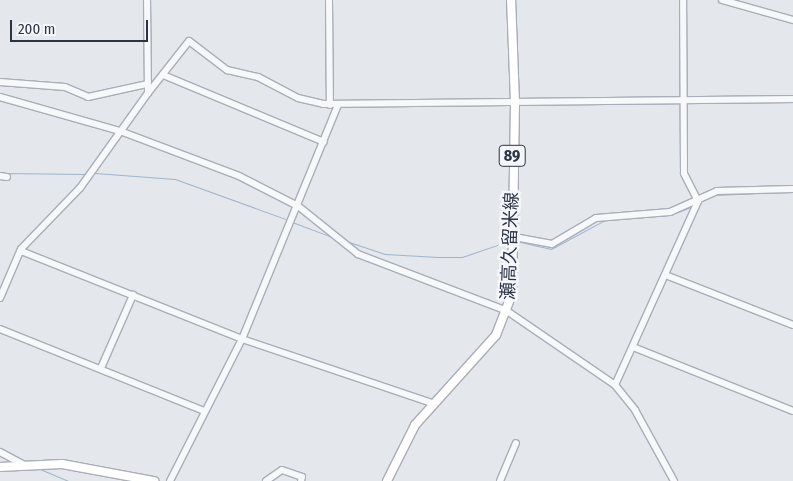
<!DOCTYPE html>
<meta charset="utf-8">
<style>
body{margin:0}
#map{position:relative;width:793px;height:481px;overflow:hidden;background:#e4e7ec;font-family:"Fira Sans Condensed","Noto Sans JP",sans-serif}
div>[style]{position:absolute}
.stream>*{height:1px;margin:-0.5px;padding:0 0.5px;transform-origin:0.5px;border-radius:0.5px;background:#9fb4cc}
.roads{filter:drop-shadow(1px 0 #a9aeb7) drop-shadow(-1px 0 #a9aeb7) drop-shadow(0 1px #a9aeb7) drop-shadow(0 -1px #a9aeb7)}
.minor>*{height:6px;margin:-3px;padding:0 3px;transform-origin:3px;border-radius:3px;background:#f7f8fa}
.major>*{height:8px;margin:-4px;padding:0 4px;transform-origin:4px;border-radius:4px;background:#fff}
span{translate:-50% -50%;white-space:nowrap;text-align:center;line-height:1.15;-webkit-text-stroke:5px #f4f6f9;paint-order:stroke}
.shield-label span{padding:1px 4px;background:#f4f6f9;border:1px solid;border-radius:4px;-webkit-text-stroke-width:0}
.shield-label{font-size:16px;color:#2b3445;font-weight:700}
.street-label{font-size:18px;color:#2b3445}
.scale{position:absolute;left:10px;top:20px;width:138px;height:22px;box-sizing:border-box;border:2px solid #2b3445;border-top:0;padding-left:6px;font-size:15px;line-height:18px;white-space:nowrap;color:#2b3445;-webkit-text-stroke:4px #f4f6f9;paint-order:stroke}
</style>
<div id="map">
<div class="stream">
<div style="left:0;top:173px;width:86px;rotate:0.7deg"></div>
<div style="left:95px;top:173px;width:80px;rotate:4.3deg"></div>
<div style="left:175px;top:179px;width:120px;rotate:19.9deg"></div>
<div style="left:714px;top:195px;width:46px;rotate:-2.5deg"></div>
<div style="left:678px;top:212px;width:16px;rotate:-22deg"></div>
<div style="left:634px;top:218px;width:31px;rotate:-6deg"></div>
<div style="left:292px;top:222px;width:43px;rotate:20.6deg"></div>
<div style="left:346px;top:241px;width:41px;rotate:18.4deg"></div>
<div style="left:385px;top:254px;width:53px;rotate:3.2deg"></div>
<div style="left:438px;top:257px;width:24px"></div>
<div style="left:462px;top:257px;width:50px;rotate:-18.8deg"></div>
<div style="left:516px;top:241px;width:36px;rotate:13deg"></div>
<div style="left:551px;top:249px;width:61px;rotate:-28.2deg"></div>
<div style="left:40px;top:469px;width:30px;rotate:23deg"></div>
</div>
<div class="roads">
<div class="minor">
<div style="left:329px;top:0;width:105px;rotate:89.5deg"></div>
<div style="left:722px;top:0;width:74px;rotate:15.7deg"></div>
<div style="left:163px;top:75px;width:174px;rotate:22.6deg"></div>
<div style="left:0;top:82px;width:65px;rotate:4.4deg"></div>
<div style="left:65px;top:87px;width:25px;rotate:23deg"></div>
<div style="left:88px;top:97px;width:60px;rotate:-12.4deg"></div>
<div style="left:148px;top:93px;width:66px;rotate:-51.7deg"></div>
<div style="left:189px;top:41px;width:48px;rotate:37.3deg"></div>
<div style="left:227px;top:70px;width:32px;rotate:13deg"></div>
<div style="left:258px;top:77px;width:45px;rotate:27.7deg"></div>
<div style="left:298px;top:98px;width:26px;rotate:13deg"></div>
<div style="left:323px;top:104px;width:470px;rotate:-0.6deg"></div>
<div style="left:0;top:97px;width:125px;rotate:15.8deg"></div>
<div style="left:120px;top:131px;width:127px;rotate:20.7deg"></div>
<div style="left:239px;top:176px;width:66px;rotate:27deg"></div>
<div style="left:298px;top:206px;width:77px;rotate:38.7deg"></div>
<div style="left:358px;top:254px;width:160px;rotate:20.9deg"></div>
<div style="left:507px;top:311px;width:131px;rotate:34.4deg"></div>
<div style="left:615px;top:385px;width:32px;rotate:51deg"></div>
<div style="left:635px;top:410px;width:81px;rotate:61.2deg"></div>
<div style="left:0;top:176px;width:7px;rotate:8deg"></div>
<div style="left:509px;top:236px;width:44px;rotate:10.5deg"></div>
<div style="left:552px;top:244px;width:51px;rotate:-30.6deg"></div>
<div style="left:596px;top:218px;width:74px;rotate:-4.6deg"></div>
<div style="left:670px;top:212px;width:51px;rotate:-24.1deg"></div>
<div style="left:717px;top:191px;width:76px;rotate:-1.5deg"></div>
<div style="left:21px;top:251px;width:238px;rotate:21.7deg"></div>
<div style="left:242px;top:339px;width:200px;rotate:18.6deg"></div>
<div style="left:668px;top:276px;width:134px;rotate:21.4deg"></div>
<div style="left:0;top:298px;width:53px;rotate:-66.8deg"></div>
<div style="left:21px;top:249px;width:85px;rotate:-46deg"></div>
<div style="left:80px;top:188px;width:117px;rotate:-54.4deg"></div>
<div style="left:148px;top:93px;width:93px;rotate:-90.6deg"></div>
<div style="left:0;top:329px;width:220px;rotate:21.9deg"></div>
<div style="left:633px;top:347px;width:172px;rotate:21.8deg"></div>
<div style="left:101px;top:368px;width:80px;rotate:-66.3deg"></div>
<div style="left:615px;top:385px;width:202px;rotate:-65.7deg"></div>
<div style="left:698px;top:201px;width:31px;rotate:-117deg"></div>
<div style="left:684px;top:173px;width:173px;rotate:-90.3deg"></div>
<div style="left:0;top:452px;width:30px;rotate:28deg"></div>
<div style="left:170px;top:481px;width:159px;rotate:-63.1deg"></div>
<div style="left:242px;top:339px;width:253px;rotate:-67.7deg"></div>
<div style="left:266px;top:481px;width:19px;rotate:-35deg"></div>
<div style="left:282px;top:470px;width:21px;rotate:19deg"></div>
<div style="left:302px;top:477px;width:4px;rotate:104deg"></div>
<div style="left:500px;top:481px;width:41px;rotate:-67.2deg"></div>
</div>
<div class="major">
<div style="left:0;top:467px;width:62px;rotate:-2.8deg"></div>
<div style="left:62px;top:464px;width:94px;rotate:10.5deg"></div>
<div style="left:387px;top:481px;width:63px;rotate:-63.4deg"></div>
<div style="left:415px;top:425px;width:121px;rotate:-48deg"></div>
<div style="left:496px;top:335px;width:44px;rotate:-68.7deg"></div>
<div style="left:512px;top:294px;width:192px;rotate:-89.1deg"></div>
<div style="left:515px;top:102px;width:102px;rotate:-92.2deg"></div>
</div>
</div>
<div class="shield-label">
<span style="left:512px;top:156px">89</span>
</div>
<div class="street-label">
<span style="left:510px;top:246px;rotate:-88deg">瀬高久留米線</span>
</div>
<div class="scale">200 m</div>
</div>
